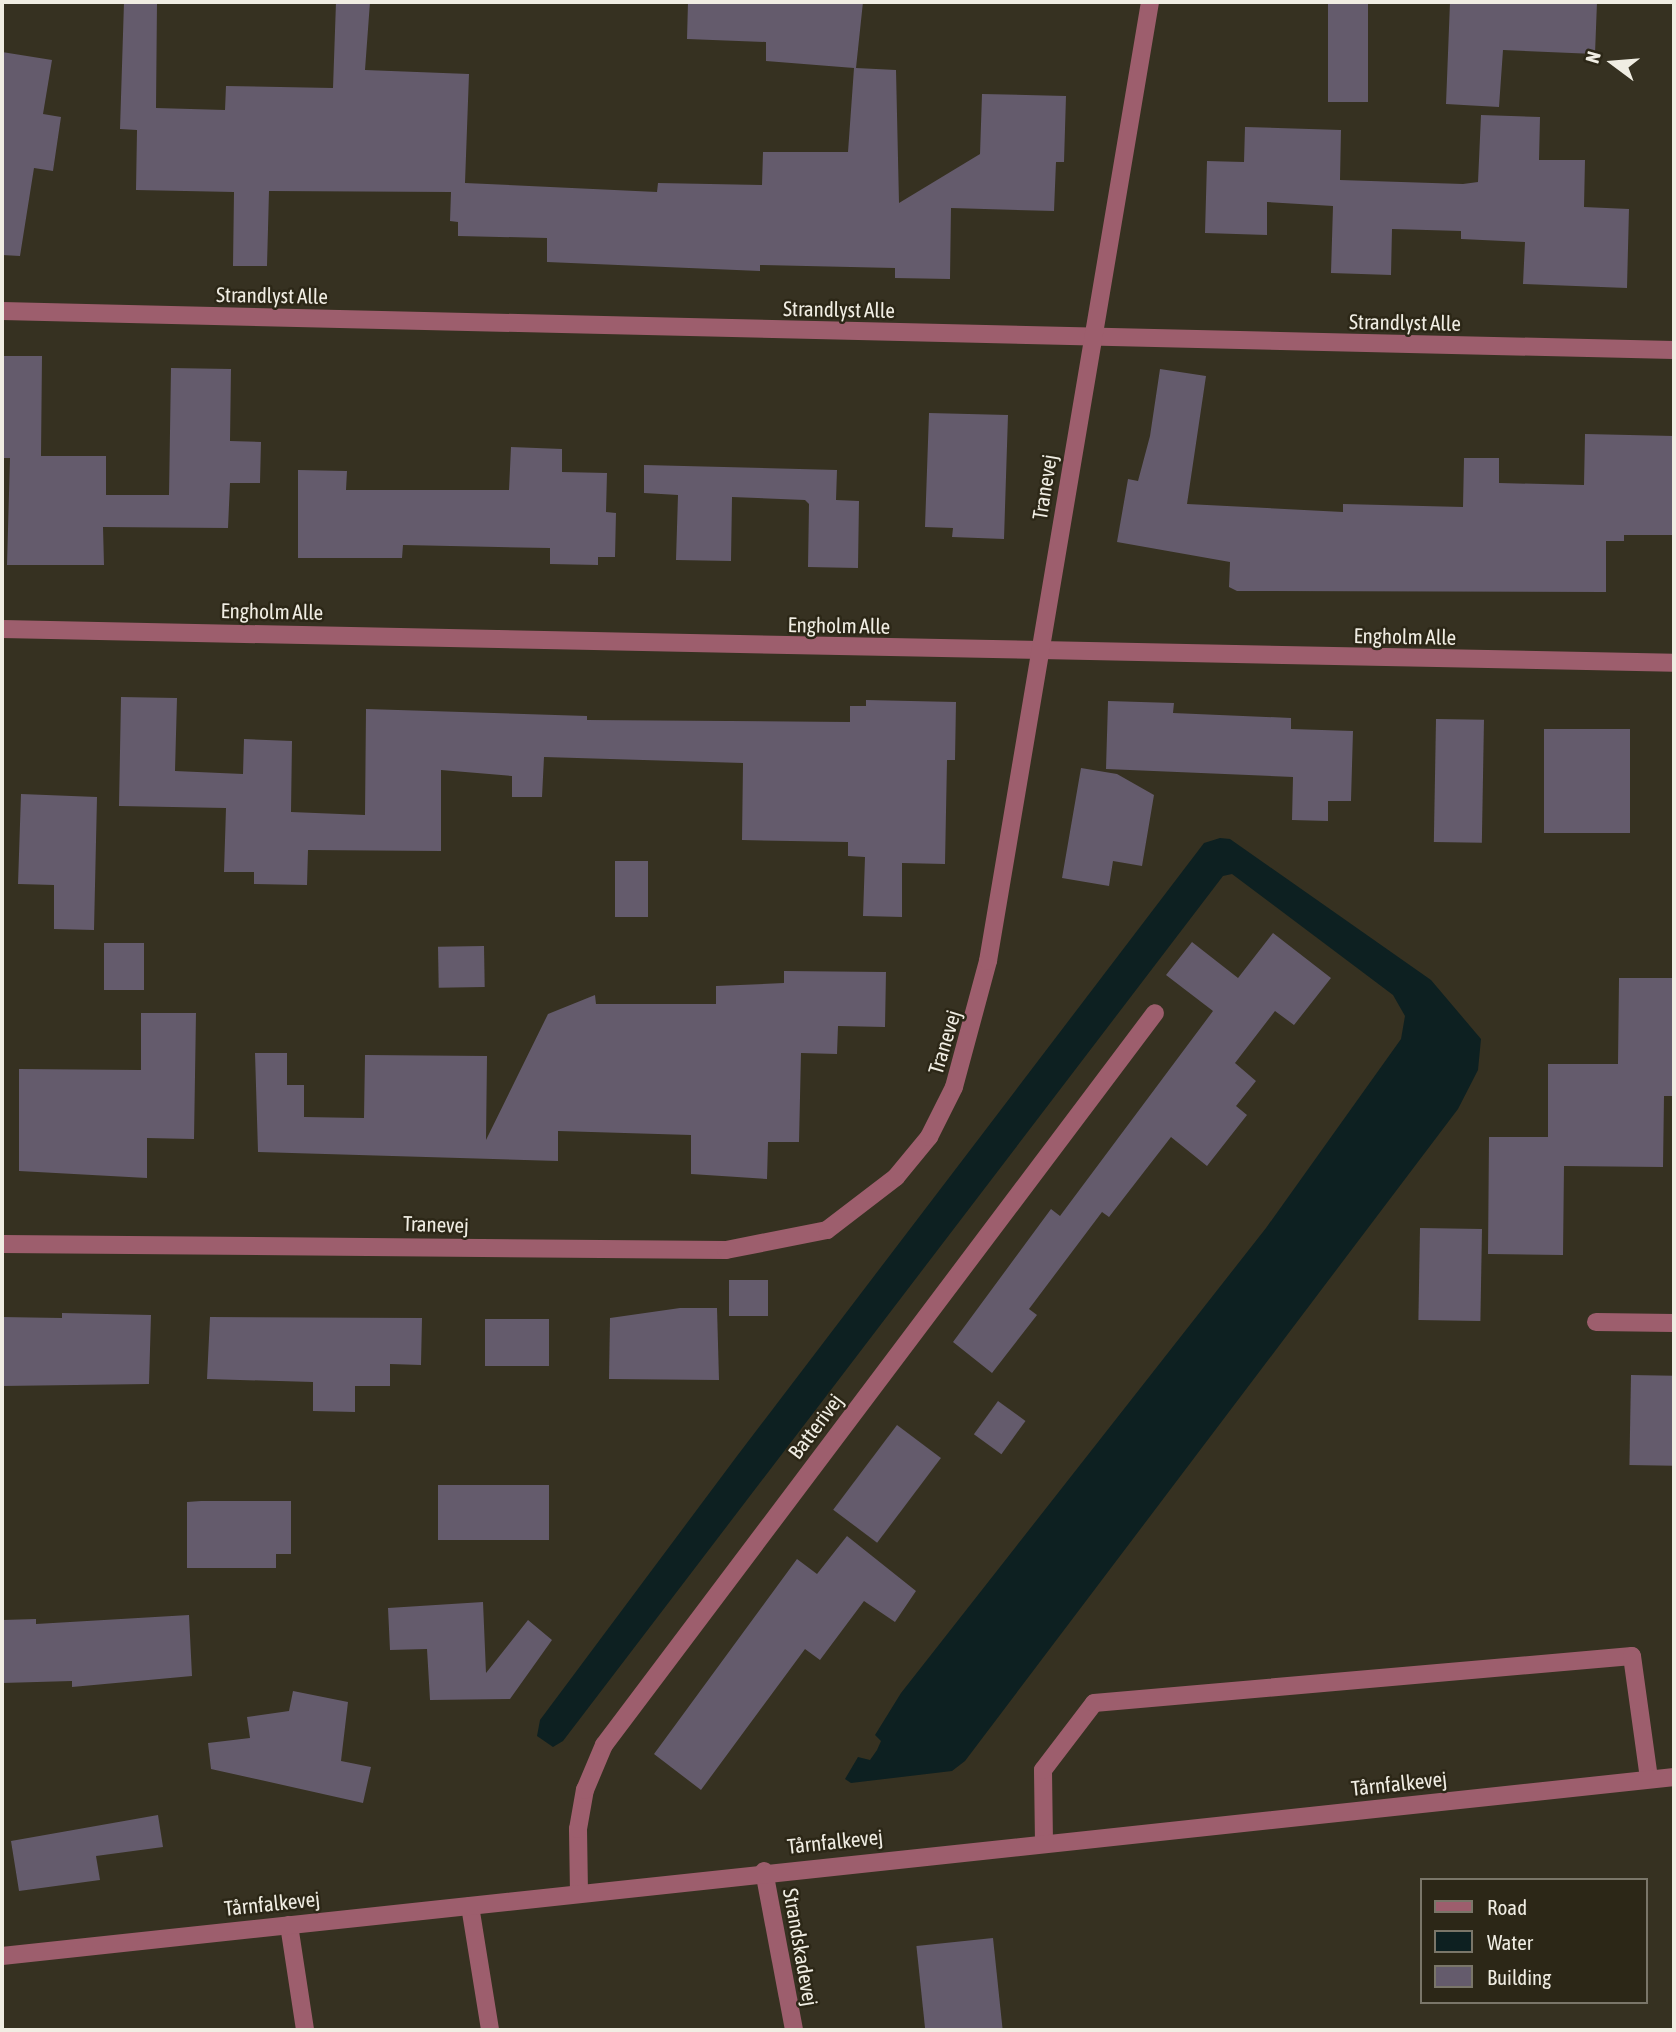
<!DOCTYPE html>
<meta charset="utf-8">
<style>
body{margin:0}
#map{position:relative;width:1676px;height:2032px;overflow:hidden;background:#363121;font-family:"Asap Condensed",sans-serif}
div>[style]{position:absolute}
.water>*{inset:0;background:#0d2021}
.building>*{inset:0;background:#645b6c;transform-origin:0 0}
.service>*{height:18px;margin:-9px;padding:0 9px;transform-origin:9px;border-radius:9px;background:#9d5e6d}
.minor>*{height:18px;margin:-9px;padding:0 9px;transform-origin:9px;border-radius:9px;background:#9d5e6d}
.tertiary>*{height:18px;margin:-9px;padding:0 9px;transform-origin:9px;border-radius:9px;background:#9d5e6d}
span{translate:-50% -50%;white-space:nowrap;text-align:center;line-height:1.15;-webkit-text-stroke:5px #2c2717;paint-order:stroke}
.street-label{font-size:21px;color:#f0ede3}
.frame{position:absolute;inset:0;border:4px solid #f0ede3;pointer-events:none}
.legend{position:absolute;left:1420px;top:1878px;width:228px;height:126px;box-sizing:border-box;background:#2c2717;border:2px solid #7a7669;margin:0;padding:9px 12px;list-style:none;font-size:21px;color:#f0ede3}
.legend li{display:flex;align-items:center;gap:14px;height:35px}
.legend b{width:35px;border:2px solid #7a7669}
.north{position:absolute;left:1578px;top:28px;width:70px;height:70px;-webkit-text-stroke:5px #2c2717;paint-order:stroke;rotate:286deg;font-size:19px;font-weight:700;line-height:28px;text-align:center;color:#f0ede3}
.north::after{content:'';display:block;margin:auto;width:24px;height:32px;background:#f0ede3;clip-path:polygon(50% 0,100% 100%,50% 72%,0 100%)}
</style>
<div id="map">
<div class="water">
<div style="clip-path:polygon(1220px 838px,1230px 839px,1431px 980px,1481px 1039px,1478px 1070px,1458px 1109px,965px 1761px,952px 1771px,851px 1783px,845px 1779px,858px 1757px,870px 1760px,877px 1750px,881px 1741px,875px 1735px,901px 1693px,1266px 1228px,1401px 1039px,1405px 1016px,1393px 995px,1232px 874px,1223px 876px,563px 1741px,553px 1747px,537px 1736px,540px 1720px,737px 1456px,1204px 843px)"></div>
</div>
<div class="building">
<div style="clip-path:polygon(124px 2px,157px 2px,156px 108px,225px 110px,226px 86px,333px 88px,336px 2px,370px 2px,365px 70px,469px 74px,465px 183px,657px 192px,658px 183px,762px 185px,763px 152px,848px 152px,854px 68px,766px 61px,766px 42px,687px 39px,688px 2px,863px 2px,856px 68px,896px 70px,899px 203px,980px 154px,982px 94px,1066px 96px,1064px 162px,1056px 162px,1054px 211px,951px 208px,950px 279px,895px 278px,895px 268px,760px 265px,760px 271px,547px 262px,547px 238px,458px 236px,458px 222px,450px 221px,451px 192px,269px 191px,267px 266px,233px 266px,234px 192px,136px 190px,137px 130px,120px 129px)"></div>
<div style="left:1328px;top:2px;width:40px;height:100px"></div>
<div style="clip-path:polygon(1450px 2px,1597px 2px,1595px 54px,1503px 50px,1499px 107px,1446px 104px)"></div>
<div style="clip-path:polygon(2px 52px,52px 60px,43px 114px,61px 117px,53px 171px,34px 168px,20px 256px,2px 255px)"></div>
<div style="clip-path:polygon(1481px 115px,1540px 117px,1539px 160px,1585px 160px,1584px 207px,1629px 209px,1627px 288px,1523px 284px,1525px 242px,1461px 239px,1461px 231px,1392px 229px,1391px 275px,1331px 273px,1333px 206px,1267px 202px,1267px 235px,1205px 233px,1207px 161px,1244px 162px,1245px 127px,1341px 130px,1340px 180px,1463px 184px,1478px 182px)"></div>
<div style="clip-path:polygon(3px 356px,42px 356px,41px 456px,106px 456px,106px 495px,169px 495px,171px 368px,231px 369px,230px 441px,261px 442px,260px 483px,230px 483px,228px 528px,103px 527px,104px 565px,7px 565px,10px 458px,2px 458px)"></div>
<div style="clip-path:polygon(1160px 369px,1206px 376px,1187px 504px,1343px 512px,1343px 504px,1463px 507px,1464px 458px,1499px 458px,1499px 483px,1584px 485px,1585px 434px,1674px 436px,1674px 535px,1624px 535px,1624px 541px,1606px 541px,1606px 592px,1237px 591px,1229px 587px,1230px 562px,1117px 542px,1128px 479px,1138px 481px,1150px 436px)"></div>
<div style="clip-path:polygon(929px 413px,1008px 415px,1004px 539px,952px 537px,953px 528px,925px 527px)"></div>
<div style="clip-path:polygon(511px 447px,562px 449px,562px 472px,607px 473px,606px 512px,616px 513px,615px 557px,598px 557px,598px 565px,550px 564px,550px 548px,403px 545px,402px 558px,298px 558px,298px 470px,347px 471px,346px 490px,509px 490px)"></div>
<div style="clip-path:polygon(644px 465px,837px 470px,836px 500px,859px 501px,858px 568px,808px 567px,809px 504px,805px 500px,732px 497px,731px 561px,676px 560px,678px 495px,644px 493px)"></div>
<div style="clip-path:polygon(121px 697px,177px 698px,175px 771px,243px 774px,244px 739px,292px 741px,291px 812px,365px 815px,366px 709px,587px 716px,587px 720px,850px 722px,850px 706px,866px 706px,866px 700px,956px 702px,955px 760px,947px 760px,945px 864px,902px 863px,902px 917px,863px 916px,865px 857px,848px 856px,848px 842px,742px 840px,743px 763px,544px 757px,542px 797px,512px 797px,512px 776px,441px 770px,441px 851px,308px 850px,307px 885px,254px 884px,254px 872px,224px 872px,226px 808px,119px 806px)"></div>
<div style="clip-path:polygon(1108px 701px,1174px 703px,1173px 713px,1291px 718px,1291px 729px,1353px 731px,1351px 801px,1328px 801px,1328px 821px,1292px 820px,1293px 777px,1106px 769px)"></div>
<div style="left:1436px;top:719px;width:48px;height:123px;rotate:1deg"></div>
<div style="left:1544px;top:729px;width:86px;height:104px"></div>
<div style="clip-path:polygon(1081px 768px,1117px 774px,1154px 795px,1142px 866px,1113px 861px,1109px 886px,1062px 878px)"></div>
<div style="clip-path:polygon(21px 794px,97px 797px,94px 930px,54px 929px,54px 885px,18px 884px)"></div>
<div style="left:615px;top:861px;width:33px;height:56px"></div>
<div style="clip-path:polygon(1273px 933px,1331px 978px,1294px 1025px,1275px 1011px,1235px 1063px,1256px 1081px,1236px 1106px,1247px 1115px,1207px 1166px,1171px 1137px,1109px 1217px,1102px 1212px,1029px 1309px,1037px 1315px,992px 1373px,953px 1342px,1051px 1209px,1060px 1216px,1213px 1011px,1166px 975px,1192px 942px,1238px 978px)"></div>
<div style="left:104px;top:943px;width:40px;height:47px"></div>
<div style="left:484px;top:946px;width:41px;height:46px;rotate:89deg"></div>
<div style="clip-path:polygon(784px 971px,886px 972px,885px 1027px,838px 1026px,837px 1054px,801px 1053px,799px 1142px,768px 1142px,767px 1179px,691px 1174px,691px 1135px,558px 1131px,558px 1161px,258px 1152px,255px 1053px,287px 1053px,287px 1085px,304px 1085px,304px 1117px,364px 1118px,365px 1055px,487px 1056px,486px 1140px,548px 1014px,595px 995px,596px 1004px,716px 1004px,716px 986px,784px 983px)"></div>
<div style="clip-path:polygon(1619px 978px,1674px 978px,1674px 1096px,1664px 1096px,1663px 1167px,1564px 1166px,1563px 1255px,1488px 1254px,1489px 1137px,1548px 1137px,1548px 1064px,1618px 1064px)"></div>
<div style="clip-path:polygon(141px 1013px,196px 1013px,194px 1139px,147px 1138px,147px 1178px,19px 1171px,19px 1069px,141px 1070px)"></div>
<div style="left:1420px;top:1228px;width:62px;height:92px;rotate:1deg"></div>
<div style="left:729px;top:1280px;width:39px;height:36px"></div>
<div style="clip-path:polygon(680px 1308px,717px 1308px,719px 1380px,609px 1379px,610px 1318px)"></div>
<div style="clip-path:polygon(62px 1313px,151px 1315px,149px 1384px,2px 1386px,2px 1317px,62px 1318px)"></div>
<div style="clip-path:polygon(210px 1317px,422px 1318px,421px 1365px,390px 1364px,390px 1386px,355px 1386px,355px 1412px,313px 1411px,313px 1382px,207px 1379px)"></div>
<div style="left:485px;top:1319px;width:64px;height:47px"></div>
<div style="left:1631px;top:1375px;width:43px;height:90px;rotate:1deg"></div>
<div style="left:998px;top:1401px;width:34px;height:41px;rotate:36deg"></div>
<div style="left:897px;top:1425px;width:55px;height:106px;rotate:37deg"></div>
<div style="left:549px;top:1485px;width:55px;height:111px;rotate:90deg"></div>
<div style="clip-path:polygon(201px 1501px,291px 1501px,291px 1554px,276px 1554px,276px 1568px,187px 1568px,187px 1502px)"></div>
<div style="clip-path:polygon(847px 1536px,916px 1591px,895px 1622px,864px 1601px,820px 1660px,805px 1649px,701px 1790px,654px 1754px,797px 1559px,817px 1574px)"></div>
<div style="clip-path:polygon(483px 1602px,486px 1673px,528px 1620px,552px 1640px,510px 1699px,430px 1700px,427px 1649px,390px 1650px,388px 1608px)"></div>
<div style="clip-path:polygon(189px 1615px,192px 1676px,72px 1687px,72px 1681px,2px 1683px,2px 1620px,36px 1619px,36px 1624px)"></div>
<div style="clip-path:polygon(293px 1691px,348px 1702px,341px 1761px,371px 1767px,363px 1803px,211px 1769px,208px 1743px,250px 1738px,247px 1717px,289px 1711px)"></div>
<div style="clip-path:polygon(158px 1815px,163px 1847px,96px 1856px,100px 1880px,19px 1891px,11px 1841px)"></div>
<div style="left:993px;top:1938px;width:93px;height:77px;rotate:84deg"></div>
</div>
<div class="service">
<div style="left:1044px;top:1843px;width:73px;rotate:-90.8deg"></div>
<div style="left:1043px;top:1770px;width:84px;rotate:-52.7deg"></div>
<div style="left:1094px;top:1703px;width:540px;rotate:-4.99deg"></div>
<div style="left:1632px;top:1656px;width:124px;rotate:82.1deg"></div>
<div style="left:470px;top:1906px;width:126px;rotate:80.8deg"></div>
<div style="left:289px;top:1925px;width:106px;rotate:81.3deg"></div>
</div>
<div class="minor">
<div style="left:2px;top:311px;width:1672px;rotate:1.34deg"></div>
<div style="left:2px;top:629px;width:1672px;rotate:1.16deg"></div>
<div style="left:2px;top:1244px;width:724px;rotate:0.47deg"></div>
<div style="left:726px;top:1250px;width:103px;rotate:-11.2deg"></div>
<div style="left:827px;top:1230px;width:87px;rotate:-37.5deg"></div>
<div style="left:896px;top:1177px;width:52px;rotate:-50.5deg"></div>
<div style="left:929px;top:1137px;width:56px;rotate:-63.4deg"></div>
<div style="left:954px;top:1087px;width:131px;rotate:-74.9deg"></div>
<div style="left:988px;top:961px;width:973px;rotate:-80.41deg"></div>
<div style="left:1596px;top:1322px;width:78px;rotate:0.7deg"></div>
<div style="left:764px;top:1871px;width:162px;rotate:79.3deg"></div>
<div style="left:579px;top:1893px;width:64px;rotate:-90.9deg"></div>
<div style="left:578px;top:1829px;width:40px;rotate:-80deg"></div>
<div style="left:585px;top:1790px;width:49px;rotate:-67.1deg"></div>
<div style="left:604px;top:1745px;width:916px;rotate:-53.03deg"></div>
</div>
<div class="tertiary">
<div style="left:2px;top:1956px;width:1682px;rotate:-6.11deg"></div>
</div>
<div class="street-label">
<span style="left:272px;top:295px;rotate:1deg">Strandlyst Alle</span>
<span style="left:839px;top:309px;rotate:1deg">Strandlyst Alle</span>
<span style="left:1405px;top:322px;rotate:1deg">Strandlyst Alle</span>
<span style="left:1044px;top:487px;rotate:-81deg">Tranevej</span>
<span style="left:272px;top:611px;rotate:1deg">Engholm Alle</span>
<span style="left:839px;top:625px;rotate:1deg">Engholm Alle</span>
<span style="left:1405px;top:636px;rotate:1deg">Engholm Alle</span>
<span style="left:944px;top:1042px;rotate:-73deg">Tranevej</span>
<span style="left:436px;top:1224px;rotate:2deg">Tranevej</span>
<span style="left:815px;top:1426px;rotate:-53deg">Batterivej</span>
<span style="left:1399px;top:1783px;rotate:-6deg">Tårnfalkevej</span>
<span style="left:835px;top:1841px;rotate:-6deg">Tårnfalkevej</span>
<span style="left:272px;top:1903px;rotate:-6deg">Tårnfalkevej</span>
<span style="left:801px;top:1947px;rotate:80deg">Strandskadevej</span>
</div>
<div class="frame"></div>
<ul class="legend">
<li><b style="height:9px;background:#9d5e6d"></b>Road</li>
<li><b style="height:19px;background:#0d2021"></b>Water</li>
<li><b style="height:19px;background:#645b6c"></b>Building</li>
</ul>
<div class="north">N</div>
</div>
